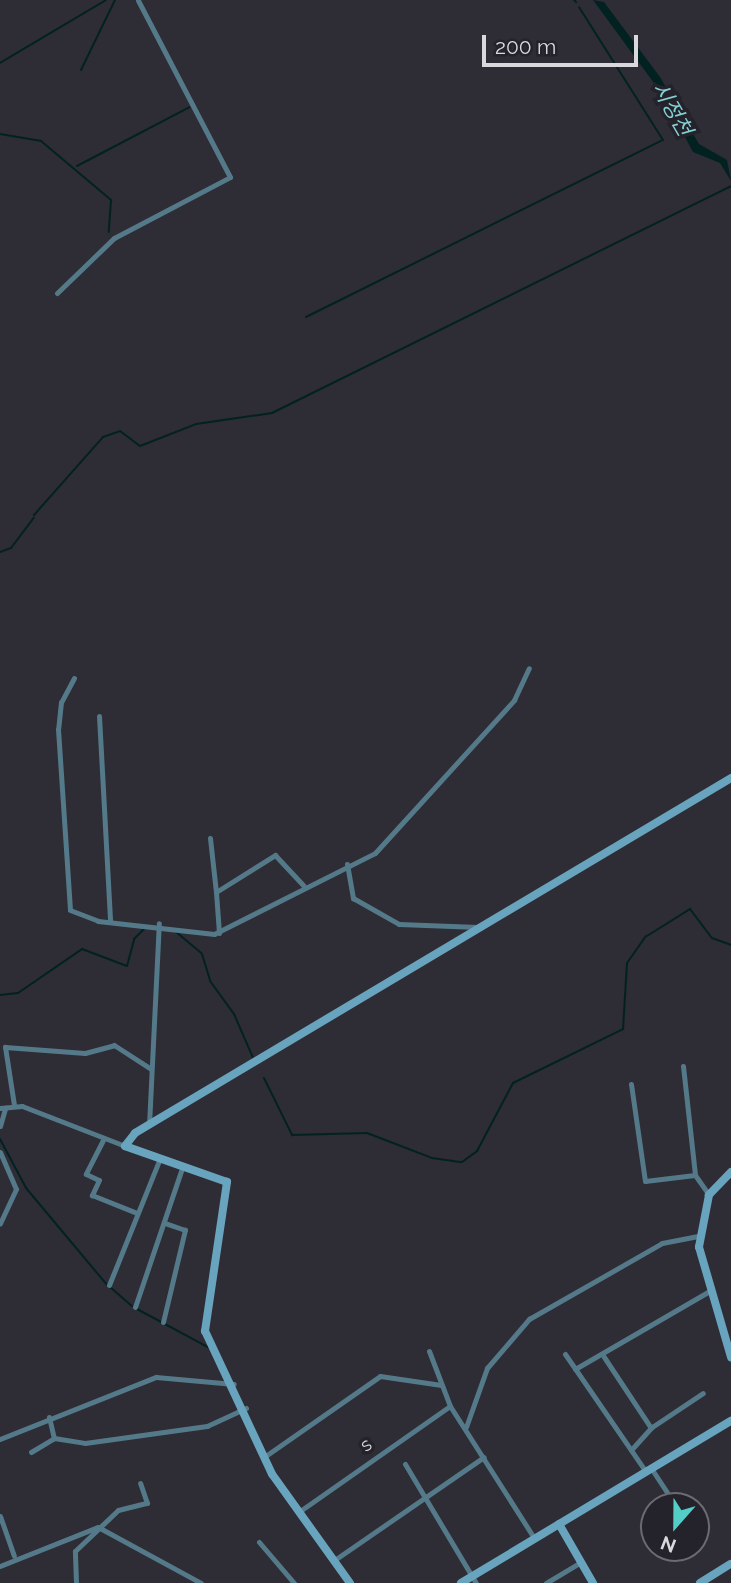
<!DOCTYPE html>
<meta charset="utf-8">
<style>
body{margin:0}
#map{position:relative;width:731px;height:1583px;overflow:hidden;background:#2e2c34;font-family:Raleway,"Noto Sans KR",sans-serif}
div>[style]{position:absolute}
.water>*{inset:0;background:#022222}
.stream>*{height:2px;margin:-1px;padding:0 1px;transform-origin:1px;border-radius:1px;background:#022222}
.street>*{height:5px;margin:-2.5px;padding:0 2.5px;transform-origin:2.5px;border-radius:2.5px;background:#547989}
.secondary>*{height:8px;margin:-4px;padding:0 4px;transform-origin:4px;border-radius:4px;background:#68a4bd}
span{translate:-50% -50%;white-space:nowrap;text-align:center;line-height:1.15;-webkit-text-stroke:7px #24222a;paint-order:stroke}
.street-label{font-size:19px;color:#d9d8dd}
.water-label{font-size:21px;color:#85d2d3;font-style:italic}
.north{position:absolute;left:640px;top:1492px;width:70px;height:70px;box-sizing:border-box;background:#24222a;border:2px solid #6c6b72;border-radius:50%;rotate:201deg;font-size:19px;font-weight:700;line-height:28px;text-align:center;color:#d9d8dd}
.north::after{content:'';display:block;margin:auto;width:24px;height:32px;background:#54cdc6;clip-path:polygon(50% 0,100% 100%,50% 72%,0 100%)}
.scale{position:absolute;left:482px;top:35px;width:156px;height:32px;box-sizing:border-box;border:4px solid #d9d8dd;border-top:0;padding-left:9px;font-size:21px;line-height:24px;white-space:nowrap;color:#d9d8dd;-webkit-text-stroke:5px #24222a;paint-order:stroke}
</style>
<div id="map">
<div class="water">
<div style="clip-path:polygon(593px 0,604px 2px,660px 77px,699px 144px,727px 160px,731px 181px,720px 163px,693px 152px,662px 94px)"></div>
</div>
<div class="stream">
<div style="left:574px;top:0;width:3px;rotate:45deg"></div>
<div style="left:0;top:63px;width:123px;rotate:-30.7deg"></div>
<div style="left:81px;top:70px;width:78px;rotate:-64.1deg"></div>
<div style="left:0;top:134px;width:42px;rotate:9.7deg"></div>
<div style="left:41px;top:141px;width:92px;rotate:40.1deg"></div>
<div style="left:111px;top:200px;width:32px;rotate:94deg"></div>
<div style="left:77px;top:166px;width:127px;rotate:-27.6deg"></div>
<div style="left:306px;top:317px;width:398px;rotate:-26.4deg"></div>
<div style="left:663px;top:140px;width:157px;rotate:-122.3deg"></div>
<div style="left:34px;top:515px;width:104px;rotate:-48.5deg"></div>
<div style="left:103px;top:437px;width:18px;rotate:-19deg"></div>
<div style="left:120px;top:431px;width:25px;rotate:37deg"></div>
<div style="left:140px;top:446px;width:60px;rotate:-21.4deg"></div>
<div style="left:196px;top:424px;width:77px;rotate:-8.2deg"></div>
<div style="left:272px;top:413px;width:512px;rotate:-26.31deg"></div>
<div style="left:0;top:552px;width:12px;rotate:-20deg"></div>
<div style="left:11px;top:548px;width:38px;rotate:-53deg"></div>
<div style="left:175px;top:931px;width:35px;rotate:40deg"></div>
<div style="left:202px;top:954px;width:28px;rotate:73deg"></div>
<div style="left:210px;top:981px;width:41px;rotate:54deg"></div>
<div style="left:234px;top:1014px;width:50px;rotate:66.5deg"></div>
<div style="left:647px;top:936px;width:51px;rotate:-32.1deg"></div>
<div style="left:690px;top:909px;width:36px;rotate:53deg"></div>
<div style="left:712px;top:938px;width:20px;rotate:20deg"></div>
<div style="left:0;top:995px;width:18px;rotate:-6deg"></div>
<div style="left:18px;top:993px;width:78px;rotate:-34.5deg"></div>
<div style="left:82px;top:949px;width:48px;rotate:20.7deg"></div>
<div style="left:127px;top:966px;width:28px;rotate:-75deg"></div>
<div style="left:134px;top:939px;width:16px;rotate:-45deg"></div>
<div style="left:264px;top:1078px;width:64px;rotate:63.8deg"></div>
<div style="left:292px;top:1135px;width:75px;rotate:-1.5deg"></div>
<div style="left:367px;top:1133px;width:70px;rotate:21deg"></div>
<div style="left:432px;top:1158px;width:30px;rotate:8deg"></div>
<div style="left:462px;top:1162px;width:19px;rotate:-36deg"></div>
<div style="left:477px;top:1151px;width:77px;rotate:-62.1deg"></div>
<div style="left:513px;top:1083px;width:123px;rotate:-26.1deg"></div>
<div style="left:623px;top:1029px;width:66px;rotate:-86.5deg"></div>
<div style="left:627px;top:963px;width:33px;rotate:-55deg"></div>
<div style="left:0;top:1139px;width:55px;rotate:62deg"></div>
<div style="left:26px;top:1188px;width:126px;rotate:50.1deg"></div>
<div style="left:110px;top:1287px;width:29px;rotate:41deg"></div>
<div style="left:137px;top:1309px;width:81px;rotate:28.2deg"></div>
</div>
<div class="street">
<div style="left:57px;top:293px;width:79px;rotate:-44deg"></div>
<div style="left:114px;top:238px;width:131px;rotate:-27.7deg"></div>
<div style="left:230px;top:177px;width:199px;rotate:-117.5deg"></div>
<div style="left:74px;top:678px;width:27px;rotate:118deg"></div>
<div style="left:61px;top:702px;width:27px;rotate:96deg"></div>
<div style="left:58px;top:729px;width:181px;rotate:86.2deg"></div>
<div style="left:70px;top:910px;width:30px;rotate:21deg"></div>
<div style="left:98px;top:921px;width:117px;rotate:6.4deg"></div>
<div style="left:214px;top:934px;width:180px;rotate:-26.7deg"></div>
<div style="left:375px;top:853px;width:207px;rotate:-47.7deg"></div>
<div style="left:514px;top:700px;width:35px;rotate:-65deg"></div>
<div style="left:99px;top:716px;width:206px;rotate:86.9deg"></div>
<div style="left:210px;top:838px;width:54px;rotate:83.7deg"></div>
<div style="left:347px;top:864px;width:35px;rotate:80deg"></div>
<div style="left:353px;top:898px;width:53px;rotate:29.5deg"></div>
<div style="left:399px;top:924px;width:79px;rotate:2.2deg"></div>
<div style="left:219px;top:933px;width:41px;rotate:-94.2deg"></div>
<div style="left:216px;top:892px;width:70px;rotate:-32.1deg"></div>
<div style="left:275px;top:855px;width:42px;rotate:46.9deg"></div>
<div style="left:683px;top:1066px;width:110px;rotate:83.7deg"></div>
<div style="left:695px;top:1175px;width:24px;rotate:55deg"></div>
<div style="left:631px;top:1084px;width:98px;rotate:81.8deg"></div>
<div style="left:645px;top:1181px;width:50px;rotate:-6.8deg"></div>
<div style="left:14px;top:1105px;width:59px;rotate:-98.8deg"></div>
<div style="left:5px;top:1047px;width:80px;rotate:4.3deg"></div>
<div style="left:85px;top:1053px;width:30px;rotate:-15deg"></div>
<div style="left:114px;top:1045px;width:44px;rotate:33deg"></div>
<div style="left:0;top:1108px;width:22px;rotate:-5deg"></div>
<div style="left:22px;top:1106px;width:110px;rotate:21.2deg"></div>
<div style="left:149px;top:1125px;width:202px;rotate:-87.2deg"></div>
<div style="left:0;top:1126px;width:19px;rotate:-74deg"></div>
<div style="left:103px;top:1140px;width:38px;rotate:117deg"></div>
<div style="left:86px;top:1174px;width:14px;rotate:25deg"></div>
<div style="left:99px;top:1180px;width:17px;rotate:115deg"></div>
<div style="left:92px;top:1195px;width:48px;rotate:21.8deg"></div>
<div style="left:0;top:1152px;width:40px;rotate:66.6deg"></div>
<div style="left:16px;top:1189px;width:38px;rotate:115deg"></div>
<div style="left:109px;top:1285px;width:137px;rotate:-68.1deg"></div>
<div style="left:135px;top:1307px;width:150px;rotate:-71.3deg"></div>
<div style="left:163px;top:1322px;width:95px;rotate:-76.6deg"></div>
<div style="left:185px;top:1230px;width:21px;rotate:-161deg"></div>
<div style="left:429px;top:1351px;width:59px;rotate:69.1deg"></div>
<div style="left:450px;top:1406px;width:156px;rotate:57.5deg"></div>
<div style="left:565px;top:1354px;width:143px;rotate:55.5deg"></div>
<div style="left:604px;top:1357px;width:85px;rotate:56.5deg"></div>
<div style="left:575px;top:1369px;width:154px;rotate:-30.1deg"></div>
<div style="left:49px;top:1417px;width:22px;rotate:77deg"></div>
<div style="left:466px;top:1427px;width:63px;rotate:-70.4deg"></div>
<div style="left:487px;top:1368px;width:65px;rotate:-49.4deg"></div>
<div style="left:529px;top:1319px;width:153px;rotate:-29.7deg"></div>
<div style="left:662px;top:1243px;width:38px;rotate:-11deg"></div>
<div style="left:0;top:1439px;width:168px;rotate:-21.7deg"></div>
<div style="left:156px;top:1377px;width:78px;rotate:5.1deg"></div>
<div style="left:631px;top:1450px;width:31px;rotate:-48deg"></div>
<div style="left:652px;top:1427px;width:61px;rotate:-33.7deg"></div>
<div style="left:31px;top:1452px;width:27px;rotate:-31deg"></div>
<div style="left:54px;top:1438px;width:31px;rotate:9deg"></div>
<div style="left:85px;top:1443px;width:123px;rotate:-7.9deg"></div>
<div style="left:207px;top:1426px;width:43px;rotate:-24.8deg"></div>
<div style="left:264px;top:1457px;width:141px;rotate:-34.9deg"></div>
<div style="left:380px;top:1376px;width:62px;rotate:8.4deg"></div>
<div style="left:405px;top:1464px;width:139px;rotate:59.2deg"></div>
<div style="left:651px;top:1468px;width:45px;rotate:56.7deg"></div>
<div style="left:300px;top:1511px;width:183px;rotate:-35deg"></div>
<div style="left:0;top:1516px;width:42px;rotate:70.7deg"></div>
<div style="left:259px;top:1542px;width:54px;rotate:49.5deg"></div>
<div style="left:333px;top:1561px;width:183px;rotate:-34.6deg"></div>
<div style="left:0;top:1566px;width:105px;rotate:-21.7deg"></div>
<div style="left:98px;top:1527px;width:117px;rotate:28.5deg"></div>
<div style="left:76px;top:1583px;width:32px;rotate:-92deg"></div>
<div style="left:75px;top:1551px;width:59px;rotate:-43.6deg"></div>
<div style="left:118px;top:1510px;width:30px;rotate:-14deg"></div>
<div style="left:147px;top:1503px;width:21px;rotate:-109deg"></div>
<div style="left:546px;top:1583px;width:41px;rotate:-31deg"></div>
</div>
<div class="secondary">
<div style="left:731px;top:1172px;width:32px;rotate:134deg"></div>
<div style="left:709px;top:1195px;width:53px;rotate:100.9deg"></div>
<div style="left:699px;top:1247px;width:115px;rotate:73.8deg"></div>
<div style="left:559px;top:1524px;width:68px;rotate:60deg"></div>
<div style="left:350px;top:1583px;width:134px;rotate:-125.6deg"></div>
<div style="left:272px;top:1474px;width:158px;rotate:-115.1deg"></div>
<div style="left:205px;top:1331px;width:151px;rotate:-81.6deg"></div>
<div style="left:227px;top:1182px;width:108px;rotate:-160.6deg"></div>
<div style="left:125px;top:1146px;width:16px;rotate:-52deg"></div>
<div style="left:135px;top:1133px;width:694px;rotate:-30.78deg"></div>
<div style="left:461px;top:1583px;width:315px;rotate:-31deg"></div>
<div style="left:700px;top:1583px;width:36px;rotate:-32deg"></div>
</div>
<div class="street-label">
<span style="left:366px;top:1445px;rotate:-36deg">s</span>
</div>
<div class="water-label">
<span style="left:672px;top:109px;rotate:60deg">시정천</span>
</div>
<div class="north">N</div>
<div class="scale">200 m</div>
</div>
